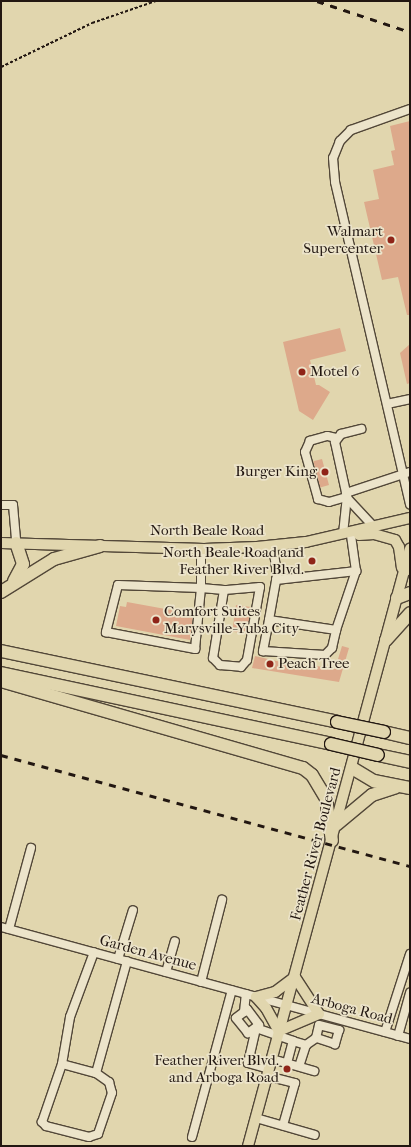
<!DOCTYPE html>
<style>
body{margin:0}
#map{position:relative;width:411px;height:1147px;overflow:hidden;background:#e1d6ae;font-family:"IM FELL French Canon",serif}
div>[style]{position:absolute}
.building>*{inset:0;background:#dda98b;transform-origin:0 0}
.path>*{height:1.5px;margin-top:-0.75px;transform-origin:0;background:repeating-linear-gradient(90deg,#221711 0 3px,transparent 0 5px)}
.roads{filter:drop-shadow(1px 0 #524738) drop-shadow(-1px 0 #524738) drop-shadow(0 1px #524738) drop-shadow(0 -1px #524738)}
.minor>*{height:8px;margin:-4px;padding:0 4px;transform-origin:4px;border-radius:4px;background:#ece4ca}
.major>*{height:10px;margin:-5px;padding:0 5px;transform-origin:5px;border-radius:5px;background:#e1d6ae}
.highway>*{height:12px;margin:-6px;padding:0 6px;transform-origin:6px;border-radius:6px;background:#e1d6ae}
.rail>*{height:2.5px;margin-top:-1.25px;transform-origin:0;background:repeating-linear-gradient(90deg,#221711 0 7px,transparent 0 14px)}
.bridges{filter:drop-shadow(1px 0 #221711) drop-shadow(-1px 0 #221711) drop-shadow(0 1px #221711) drop-shadow(0 -1px #221711)}
.highway-bridge>*{height:12px;margin:-6px;padding:0 6px;transform-origin:6px;border-radius:6px;background:#e1d6ae}
.dots>*{width:11px;height:11px;translate:-50% -50%;box-sizing:border-box;border:2px solid #ece4ca;border-radius:50%}
span{translate:-50% -50%;white-space:nowrap;text-align:center;line-height:1.15;-webkit-text-stroke:3.5px #ece4ca;paint-order:stroke}
.poi-label{font-size:15px;color:#221711}
.right{translate:-100% -50%;text-align:right}
.left{translate:0 -50%;text-align:left}
.street-label{font-size:15px;color:#221711}
.frame{position:absolute;inset:0;border:2px solid #221711;pointer-events:none}
</style>
<div id="map">
<div class="building">
<div style="clip-path:polygon(410px 121px,410px 315px,407px 315px,398px 277px,382px 280px,364px 202px,379px 199px,373px 170px,394px 165px,391px 151px,395px 150px,390px 126px)"></div>
<div style="clip-path:polygon(340px 328px,346px 351px,310px 360px,316px 385px,319px 385px,330px 392px,313px 420px,299px 411px,283px 342px)"></div>
<div style="clip-path:polygon(410px 344px,410px 383px,407px 384px,400px 353px)"></div>
<div style="left:322px;top:459px;width:27px;height:9px;rotate:75deg"></div>
<div style="clip-path:polygon(127px 602px,193px 614px,190px 640px,116px 626px,120px 606px,126px 607px)"></div>
<div style="left:236px;top:605px;width:15px;height:27px;rotate:8deg"></div>
<div style="clip-path:polygon(342px 646px,349px 648px,339px 682px,252px 668px,255px 656px,303px 667px,304px 664px,335px 669px)"></div>
</div>
<div class="path">
<div style="left:1px;top:67px;width:101px;rotate:-25.8deg"></div>
<div style="left:92px;top:23px;width:68px;rotate:-19deg"></div>
</div>
<div class="roads">
<div class="minor">
<div style="left:410px;top:109px;width:63px;rotate:160.4deg"></div>
<div style="left:351px;top:130px;width:16px;rotate:135deg"></div>
<div style="left:340px;top:141px;width:18px;rotate:112deg"></div>
<div style="left:333px;top:158px;width:24px;rotate:85deg"></div>
<div style="left:335px;top:182px;width:331px;rotate:76.9deg"></div>
<div style="left:387px;top:404px;width:24px;rotate:-12deg"></div>
<div style="left:336px;top:438px;width:9px;rotate:-167deg"></div>
<div style="left:327px;top:436px;width:18px;rotate:164deg"></div>
<div style="left:310px;top:441px;width:12px;rotate:114deg"></div>
<div style="left:305px;top:452px;width:49px;rotate:74.5deg"></div>
<div style="left:318px;top:499px;width:11px;rotate:15deg"></div>
<div style="left:329px;top:502px;width:19px;rotate:-16deg"></div>
<div style="left:346px;top:493px;width:67px;rotate:-18.2deg"></div>
<div style="left:347px;top:498px;width:40px;rotate:47deg"></div>
<div style="left:1px;top:505px;width:12px"></div>
<div style="left:13px;top:505px;width:38px;rotate:85deg"></div>
<div style="left:343px;top:534px;width:37px;rotate:-84deg"></div>
<div style="left:347px;top:497px;width:56px;rotate:-102.3deg"></div>
<div style="left:335px;top:442px;width:10px;rotate:-53deg"></div>
<div style="left:341px;top:434px;width:21px;rotate:-14deg"></div>
<div style="left:273px;top:546px;width:29px;rotate:82deg"></div>
<div style="left:277px;top:575px;width:46px;rotate:100.1deg"></div>
<div style="left:269px;top:620px;width:68px;rotate:8.5deg"></div>
<div style="left:336px;top:630px;width:62px;rotate:-71.3deg"></div>
<div style="left:356px;top:571px;width:36px;rotate:-98deg"></div>
<div style="left:201px;top:549px;width:39px;rotate:90deg"></div>
<div style="left:201px;top:588px;width:83px;rotate:-177.9deg"></div>
<div style="left:118px;top:585px;width:49px;rotate:104.3deg"></div>
<div style="left:106px;top:632px;width:91px;rotate:10.8deg"></div>
<div style="left:195px;top:649px;width:61px;rotate:-84.4deg"></div>
<div style="left:201px;top:588px;width:23px;rotate:5deg"></div>
<div style="left:224px;top:590px;width:69px;rotate:99.2deg"></div>
<div style="left:213px;top:658px;width:10px;rotate:45deg"></div>
<div style="left:220px;top:665px;width:21px;rotate:5deg"></div>
<div style="left:241px;top:667px;width:9px;rotate:-49deg"></div>
<div style="left:247px;top:660px;width:74px;rotate:-79.9deg"></div>
<div style="left:260px;top:587px;width:36px;rotate:175deg"></div>
<div style="left:276px;top:580px;width:81px;rotate:-6.4deg"></div>
<div style="left:269px;top:620px;width:32px;rotate:101deg"></div>
<div style="left:263px;top:651px;width:62px;rotate:3.7deg"></div>
<div style="left:325px;top:655px;width:10px;rotate:-45deg"></div>
<div style="left:332px;top:648px;width:18px;rotate:-77deg"></div>
<div style="left:1px;top:927px;width:424px;rotate:15.3deg"></div>
<div style="left:9px;top:929px;width:84px;rotate:-74.8deg"></div>
<div style="left:118px;top:959px;width:51px;rotate:-73deg"></div>
<div style="left:166px;top:972px;width:32px;rotate:-74deg"></div>
<div style="left:201px;top:982px;width:85px;rotate:-75.6deg"></div>
<div style="left:244px;top:1012px;width:4px;rotate:-45deg"></div>
<div style="left:247px;top:1009px;width:20px;rotate:53deg"></div>
<div style="left:259px;top:1025px;width:14px;rotate:144deg"></div>
<div style="left:248px;top:1033px;width:19px;rotate:-129deg"></div>
<div style="left:236px;top:1018px;width:10px;rotate:-37deg"></div>
<div style="left:244px;top:1012px;width:18px;rotate:-84deg"></div>
<div style="left:385px;top:1032px;width:82px;rotate:-72.2deg"></div>
<div style="left:398px;top:1036px;width:45px;rotate:-74.4deg"></div>
<div style="left:306px;top:1045px;width:12px;rotate:-35deg"></div>
<div style="left:316px;top:1038px;width:13px;rotate:-77deg"></div>
<div style="left:319px;top:1025px;width:21px;rotate:14deg"></div>
<div style="left:339px;top:1030px;width:15px;rotate:106deg"></div>
<div style="left:335px;top:1044px;width:20px;rotate:-162deg"></div>
<div style="left:272px;top:1059px;width:44px;rotate:15.9deg"></div>
<div style="left:287px;top:1063px;width:23px;rotate:-75deg"></div>
<div style="left:293px;top:1041px;width:14px;rotate:17deg"></div>
<div style="left:306px;top:1045px;width:22px;rotate:108deg"></div>
<div style="left:62px;top:1064px;width:35px;rotate:15deg"></div>
<div style="left:96px;top:1073px;width:16px;rotate:35deg"></div>
<div style="left:109px;top:1082px;width:11px;rotate:75deg"></div>
<div style="left:112px;top:1093px;width:43px;rotate:108.9deg"></div>
<div style="left:98px;top:1134px;width:9px;rotate:162deg"></div>
<div style="left:89px;top:1137px;width:44px;rotate:-165.7deg"></div>
<div style="left:46px;top:1126px;width:6px;rotate:-135deg"></div>
<div style="left:42px;top:1122px;width:61px;rotate:-71deg"></div>
<div style="left:62px;top:1064px;width:48px;rotate:-80.3deg"></div>
<div style="left:70px;top:1017px;width:69px;rotate:-69.7deg"></div>
<div style="left:269px;top:1069px;width:22px;rotate:-164deg"></div>
<div style="left:248px;top:1063px;width:36px;rotate:-77deg"></div>
<div style="left:256px;top:1028px;width:39px;rotate:19deg"></div>
<div style="left:96px;top:1073px;width:116px;rotate:-74.5deg"></div>
<div style="left:267px;top:1076px;width:29px;rotate:14deg"></div>
<div style="left:295px;top:1083px;width:44px;rotate:105.9deg"></div>
<div style="left:256px;top:1118px;width:61px;rotate:16.1deg"></div>
<div style="left:192px;top:1137px;width:152px;rotate:-74.8deg"></div>
</div>
<div class="major">
<div style="left:359px;top:535px;width:15px;rotate:-4deg"></div>
<div style="left:374px;top:534px;width:22px;rotate:16deg"></div>
<div style="left:395px;top:540px;width:8px;rotate:60deg"></div>
<div style="left:399px;top:547px;width:21px;rotate:82deg"></div>
<div style="left:1px;top:543px;width:203px;rotate:1.7deg"></div>
<div style="left:204px;top:549px;width:53px;rotate:-2.2deg"></div>
<div style="left:257px;top:547px;width:49px;rotate:-5.8deg"></div>
<div style="left:306px;top:542px;width:107px;rotate:-13deg"></div>
<div style="left:256px;top:997px;width:15px;rotate:48deg"></div>
<div style="left:266px;top:1008px;width:26px;rotate:61deg"></div>
<div style="left:279px;top:1031px;width:43px;rotate:-23deg"></div>
<div style="left:319px;top:1014px;width:44px;rotate:-123deg"></div>
<div style="left:256px;top:997px;width:20px;rotate:-15deg"></div>
<div style="left:275px;top:992px;width:25px;rotate:-37deg"></div>
<div style="left:248px;top:1146px;width:619px;rotate:-74.82deg"></div>
</div>
<div class="highway">
<div style="left:406px;top:565px;width:6px;rotate:45deg"></div>
<div style="left:14px;top:581px;width:19px;rotate:-62deg"></div>
<div style="left:23px;top:564px;width:22px;rotate:-108deg"></div>
<div style="left:1px;top:592px;width:62px;rotate:-31.9deg"></div>
<div style="left:54px;top:559px;width:48px;rotate:-15.8deg"></div>
<div style="left:397px;top:598px;width:14px;rotate:-21deg"></div>
<div style="left:386px;top:640px;width:36px;rotate:-48deg"></div>
<div style="left:1px;top:651px;width:343px;rotate:11.9deg"></div>
<div style="left:1px;top:673px;width:338px;rotate:12.1deg"></div>
<div style="left:1px;top:681px;width:314px;rotate:16.1deg"></div>
<div style="left:303px;top:768px;width:11px;rotate:38deg"></div>
<div style="left:312px;top:775px;width:27px;rotate:59deg"></div>
<div style="left:326px;top:798px;width:43px;rotate:82.1deg"></div>
<div style="left:384px;top:732px;width:27px;rotate:13deg"></div>
<div style="left:378px;top:755px;width:33px;rotate:12deg"></div>
<div style="left:352px;top:768px;width:26px;rotate:31deg"></div>
<div style="left:374px;top:781px;width:37px;rotate:11deg"></div>
<div style="left:336px;top:825px;width:47px;rotate:-39.8deg"></div>
<div style="left:372px;top:795px;width:25px;rotate:-18deg"></div>
</div>
</div>
<div class="rail">
<div style="left:317px;top:1px;width:98px;rotate:18.4deg"></div>
<div style="left:1px;top:755px;width:424px;rotate:15.2deg"></div>
</div>
<div class="bridges">
<div class="highway-bridge">
<div style="left:337px;top:722px;width:48px;rotate:12deg"></div>
<div style="left:331px;top:744px;width:48px;rotate:13.2deg"></div>
</div>
</div>
<div class="dots">
<div style="left:391px;top:240px;background:#8f2418"></div>
<div style="left:302px;top:372px;background:#8f2418"></div>
<div style="left:325px;top:472px;background:#8f2418"></div>
<div style="left:312px;top:561px;background:#8f2418"></div>
<div style="left:156px;top:620px;background:#8f2418"></div>
<div style="left:270px;top:664px;background:#8f2418"></div>
<div style="left:287px;top:1069px;background:#8f2418"></div>
</div>
<div class="poi-label">
<span class="right" style="left:383px;top:240px">Walmart<br>Supercenter</span>
<span class="left" style="left:310px;top:372px">Motel 6</span>
<span class="right" style="left:317px;top:472px">Burger King</span>
<span class="right" style="left:304px;top:561px">North Beale Road and<br>Feather River Blvd.</span>
<span class="left" style="left:164px;top:620px">Comfort Suites<br>Marysville-Yuba City</span>
<span class="left" style="left:278px;top:664px">Peach Tree</span>
<span class="right" style="left:279px;top:1069px">Feather River Blvd.<br>and Arboga Road</span>
</div>
<div class="street-label">
<span style="left:207px;top:531px">North Beale Road</span>
<span style="left:316px;top:844px;rotate:-75deg">Feather River Boulevard</span>
<span style="left:148px;top:953px;rotate:15deg">Garden Avenue</span>
<span style="left:352px;top:1009px;rotate:15deg">Arboga Road</span>
</div>
<div class="frame"></div>
</div>
